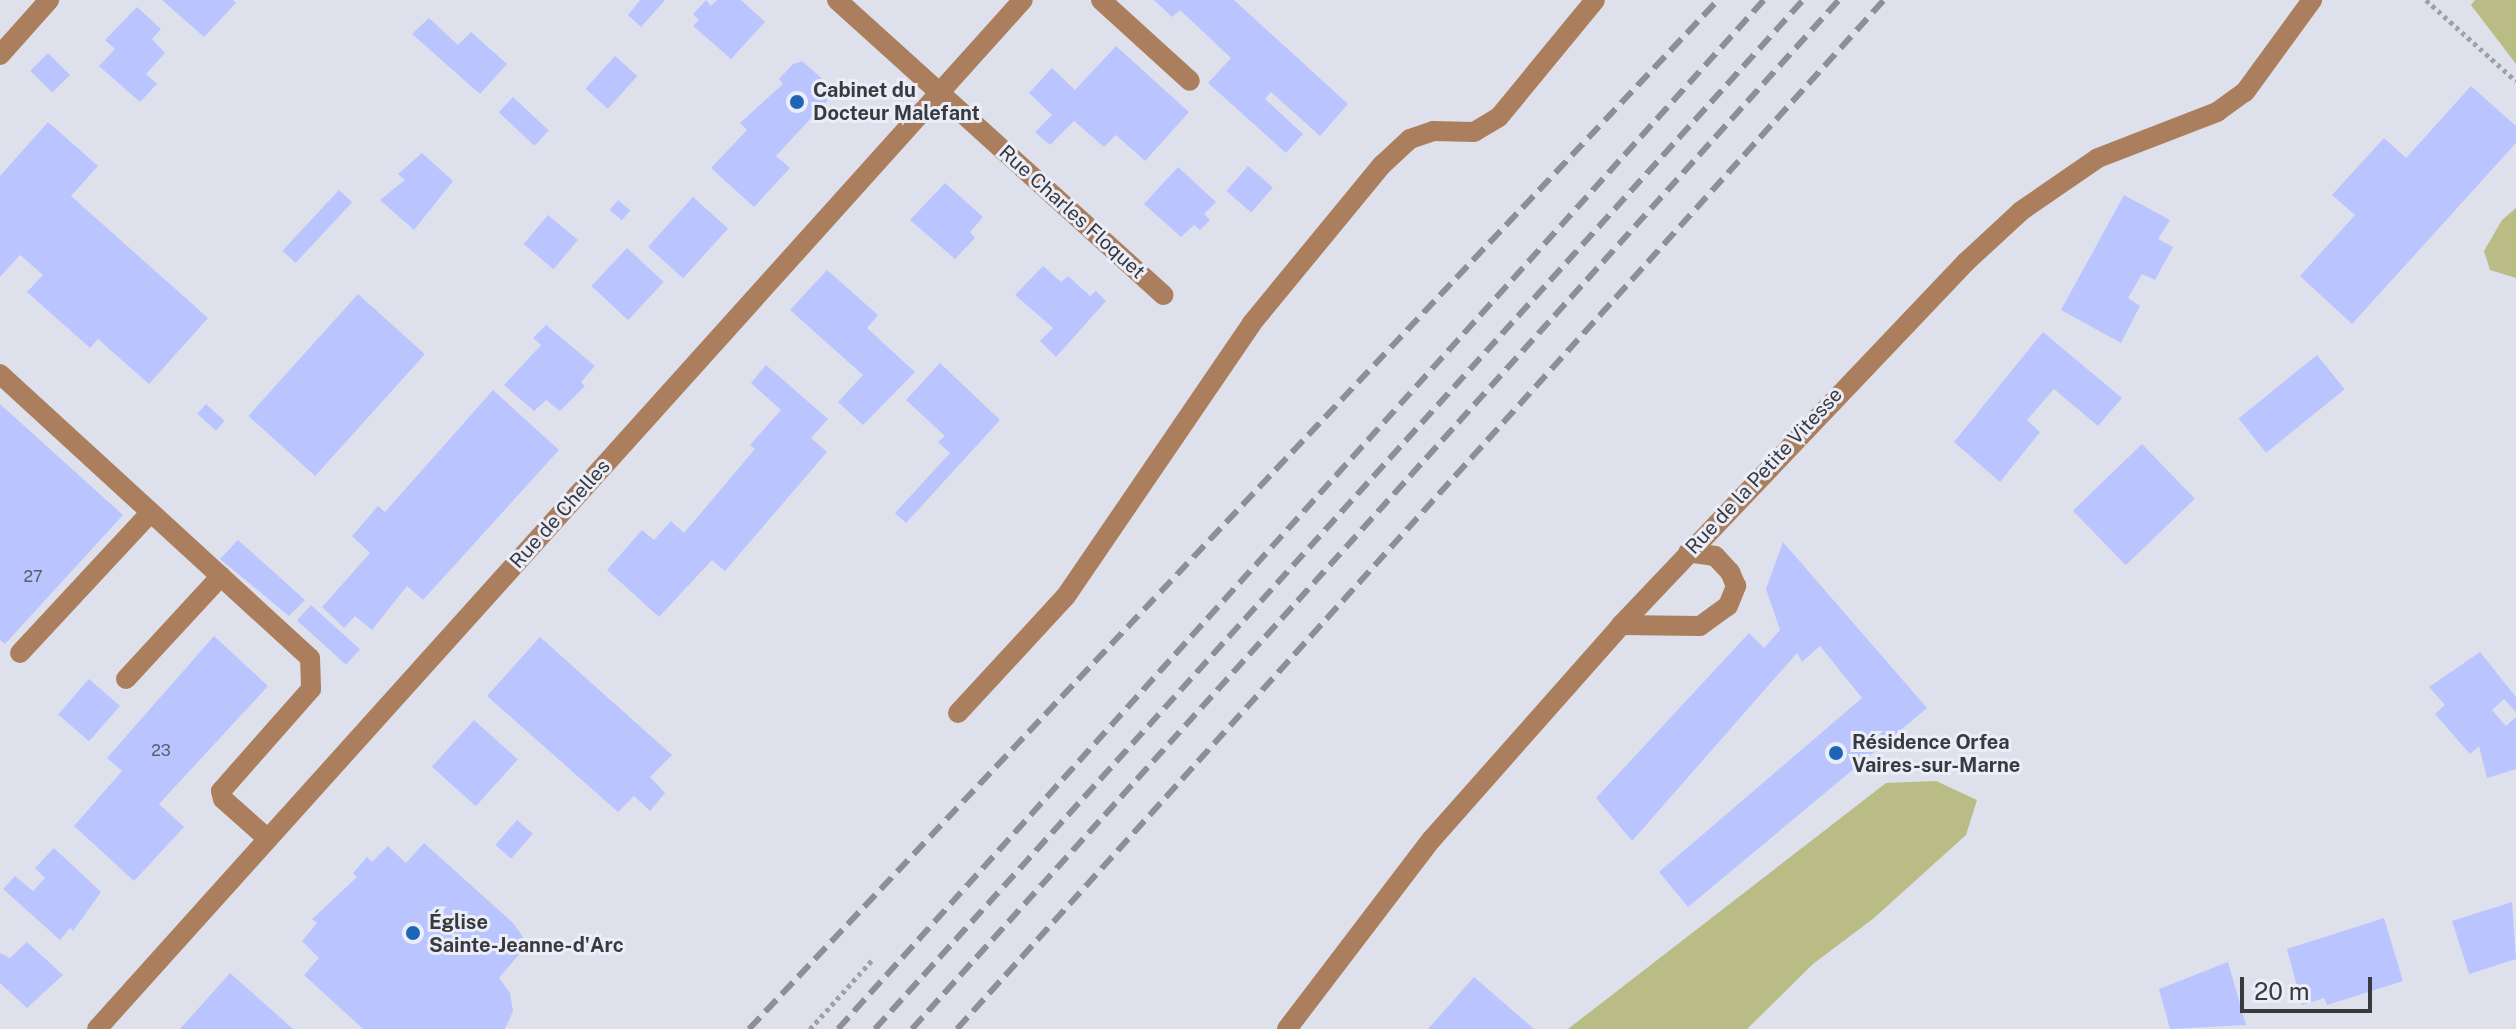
<!DOCTYPE html>
<meta charset="utf-8">
<style>
body{margin:0}
#map{position:relative;width:2516px;height:1029px;overflow:hidden;background:#dee1eb;font-family:"Public Sans",sans-serif}
div>[style]{position:absolute}
.green>*{inset:0;background:#babc86}
.building>*{inset:0;background:#bac5ff;transform-origin:0 0}
.path>*{height:5px;margin-top:-2.5px;transform-origin:0;background:repeating-linear-gradient(90deg,#9ea1a8 0 4px,transparent 0 8px)}
.minor>*{height:20px;margin:-10px;padding:0 10px;transform-origin:10px;border-radius:10px;background:#ab7f5d}
.rail>*{height:6px;margin-top:-3px;transform-origin:0;background:repeating-linear-gradient(90deg,#8d8f96 0 16px,transparent 0 24px)}
.dots>*{width:22px;height:22px;translate:-50% -50%;box-sizing:border-box;border:4px solid #ebeef8;border-radius:50%}
span{translate:-50% -50%;white-space:nowrap;text-align:center;line-height:1.15;-webkit-text-stroke:6px #ebeef8;paint-order:stroke}
.number-label{font-size:16px;color:#595d6e}
.number-label span{-webkit-text-stroke-width:0}
.poi-label{font-size:20px;color:#393a3e;font-weight:700}
.left{translate:0 -50%;text-align:left}
.street-label{font-size:20px;color:#393a3e}
.scale{position:absolute;left:2240px;top:977px;width:132px;height:36px;box-sizing:border-box;border:4px solid #393a3e;border-top:0;padding-left:10px;font-size:24px;line-height:28px;white-space:nowrap;color:#393a3e;-webkit-text-stroke:6px #ebeef8;paint-order:stroke}
</style>
<div id="map">
<div class="green">
<div style="clip-path:polygon(2475px 0,2516px 0,2516px 64px,2471px 5px)"></div>
<div style="clip-path:polygon(2516px 208px,2516px 278px,2490px 270px,2484px 251px,2502px 220px)"></div>
<div style="clip-path:polygon(1936px 781px,1977px 800px,1966px 835px,1874px 918px,1813px 964px,1747px 1029px,1568px 1029px,1886px 783px)"></div>
</div>
<div class="building">
<div style="clip-path:polygon(162px 0,233px 0,236px 3px,204px 37px)"></div>
<div style="clip-path:polygon(640px 0,665px 0,641px 27px,628px 15px)"></div>
<div style="clip-path:polygon(706px 0,711px 6px,717px 0,741px 0,765px 22px,731px 59px,693px 26px,699px 20px,693px 14px)"></div>
<div style="clip-path:polygon(1154px 0,1234px 0,1348px 104px,1320px 136px,1271px 92px,1265px 99px,1303px 134px,1286px 153px,1208px 83px,1231px 58px,1180px 10px,1172px 17px)"></div>
<div style="clip-path:polygon(137px 7px,161px 29px,152px 39px,165px 53px,146px 74px,157px 84px,140px 102px,99px 66px,115px 49px,105px 40px)"></div>
<div style="clip-path:polygon(429px 18px,458px 45px,471px 32px,507px 64px,480px 94px,412px 34px)"></div>
<div style="clip-path:polygon(1116px 46px,1189px 112px,1145px 161px,1116px 135px,1104px 147px,1074px 121px,1050px 145px,1035px 132px,1052px 115px,1029px 93px,1052px 68px,1075px 90px)"></div>
<div style="left:48px;top:53px;width:31px;height:25px;rotate:45deg"></div>
<div style="left:615px;top:56px;width:30px;height:44px;rotate:42deg"></div>
<div style="clip-path:polygon(802px 61px,836px 91px,776px 156px,790px 168px,754px 207px,711px 168px,747px 130px,740px 123px,783px 84px,779px 79px,793px 64px)"></div>
<div style="clip-path:polygon(2471px 86px,2516px 126px,2516px 143px,2352px 324px,2300px 276px,2355px 215px,2332px 195px,2384px 138px,2406px 158px)"></div>
<div style="left:513px;top:97px;width:49px;height:21px;rotate:43deg"></div>
<div style="clip-path:polygon(48px 122px,98px 166px,71px 196px,208px 318px,149px 384px,98px 339px,90px 348px,27px 292px,43px 275px,20px 255px,0 277px,0 176px)"></div>
<div style="clip-path:polygon(422px 153px,453px 181px,414px 230px,380px 200px,405px 180px,398px 174px)"></div>
<div style="left:1248px;top:166px;width:33px;height:33px;rotate:41deg"></div>
<div style="clip-path:polygon(1178px 167px,1216px 202px,1204px 214px,1210px 220px,1200px 230px,1194px 225px,1181px 237px,1144px 204px)"></div>
<div style="clip-path:polygon(945px 183px,983px 217px,970px 232px,975px 238px,955px 259px,910px 220px)"></div>
<div style="left:339px;top:190px;width:18px;height:83px;rotate:43deg"></div>
<div style="clip-path:polygon(2124px 195px,2170px 220px,2158px 239px,2173px 247px,2155px 280px,2142px 274px,2128px 298px,2140px 306px,2121px 343px,2061px 310px)"></div>
<div style="left:693px;top:197px;width:47px;height:67px;rotate:42deg"></div>
<div style="left:618px;top:200px;width:16px;height:13px;rotate:40deg"></div>
<div style="left:548px;top:215px;width:39px;height:38px;rotate:40deg"></div>
<div style="left:627px;top:248px;width:50px;height:52px;rotate:43deg"></div>
<div style="clip-path:polygon(1043px 266px,1061px 282px,1068px 276px,1090px 296px,1096px 291px,1106px 301px,1056px 357px,1040px 341px,1053px 328px,1015px 295px)"></div>
<div style="clip-path:polygon(827px 270px,878px 315px,867px 328px,915px 372px,863px 425px,838px 402px,863px 375px,790px 310px)"></div>
<div style="left:358px;top:294px;width:90px;height:164px;rotate:42deg"></div>
<div style="clip-path:polygon(546px 325px,595px 366px,581px 382px,585px 386px,560px 411px,546px 400px,534px 411px,504px 385px,541px 345px,533px 338px)"></div>
<div style="clip-path:polygon(2043px 332px,2122px 398px,2098px 426px,2054px 389px,2027px 420px,2040px 432px,2000px 482px,1954px 442px)"></div>
<div style="left:2317px;top:355px;width:44px;height:101px;rotate:51deg"></div>
<div style="clip-path:polygon(940px 363px,1000px 420px,906px 523px,895px 513px,950px 453px,938px 442px,945px 436px,906px 400px)"></div>
<div style="clip-path:polygon(766px 365px,828px 419px,811px 438px,827px 452px,725px 571px,712px 560px,659px 617px,607px 570px,642px 530px,654px 540px,671px 521px,684px 533px,755px 449px,750px 445px,781px 410px,751px 383px)"></div>
<div style="clip-path:polygon(493px 390px,559px 450px,423px 600px,407px 586px,372px 630px,355px 616px,344px 628px,322px 607px,370px 553px,352px 536px,378px 506px,385px 512px)"></div>
<div style="clip-path:polygon(0 404px,123px 515px,5px 644px,0 640px)"></div>
<div style="left:206px;top:404px;width:25px;height:13px;rotate:42deg"></div>
<div style="left:2142px;top:444px;width:76px;height:96px;rotate:46deg"></div>
<div style="clip-path:polygon(238px 540px,305px 600px,289px 616px,220px 559px)"></div>
<div style="clip-path:polygon(1783px 542px,1927px 708px,1688px 907px,1659px 872px,1862px 698px,1820px 646px,1802px 662px,1797px 653px,1632px 841px,1596px 798px,1749px 633px,1764px 648px,1780px 630px,1766px 589px)"></div>
<div style="left:311px;top:605px;width:66px;height:21px;rotate:42deg"></div>
<div style="clip-path:polygon(214px 636px,268px 686px,159px 804px,184px 827px,134px 881px,74px 826px,122px 771px,107px 758px)"></div>
<div style="clip-path:polygon(540px 637px,672px 755px,650px 777px,665px 793px,650px 811px,634px 796px,618px 812px,487px 696px)"></div>
<div style="clip-path:polygon(2480px 652px,2516px 697px,2516px 712px,2504px 699px,2492px 710px,2506px 726px,2516px 717px,2516px 769px,2487px 778px,2479px 746px,2470px 754px,2435px 714px,2445px 705px,2429px 687px)"></div>
<div style="left:89px;top:679px;width:41px;height:47px;rotate:41deg"></div>
<div style="left:474px;top:720px;width:59px;height:63px;rotate:42deg"></div>
<div style="left:517px;top:820px;width:21px;height:33px;rotate:41deg"></div>
<div style="clip-path:polygon(424px 843px,513px 923px,528px 944px,499px 978px,510px 993px,513px 1011px,505px 1029px,363px 1029px,304px 975px,319px 958px,302px 941px,317px 923px,312px 919px,357px 877px,353px 873px,367px 857px,372px 862px,388px 846px,406px 863px)"></div>
<div style="clip-path:polygon(54px 848px,101px 892px,73px 931px,70px 928px,60px 940px,3px 889px,15px 876px,33px 891px,45px 878px,35px 868px)"></div>
<div style="clip-path:polygon(2512px 902px,2516px 959px,2469px 974px,2452px 921px)"></div>
<div style="clip-path:polygon(2384px 918px,2403px 981px,2327px 1005px,2324px 998px,2302px 1005px,2287px 949px)"></div>
<div style="clip-path:polygon(27px 942px,63px 975px,27px 1008px,0 983px,0 953px,10px 958px)"></div>
<div style="clip-path:polygon(2228px 962px,2246px 1025px,2170px 1029px,2159px 989px)"></div>
<div style="clip-path:polygon(230px 973px,293px 1029px,180px 1029px)"></div>
<div style="clip-path:polygon(1474px 977px,1534px 1029px,1428px 1029px)"></div>
</div>
<div class="path">
<div style="left:2426px;top:0;width:121px;rotate:42deg"></div>
<div style="left:810px;top:1029px;width:96px;rotate:-48deg"></div>
</div>
<div class="minor">
<div style="left:837px;top:0;width:440px;rotate:42.1deg"></div>
<div style="left:1101px;top:0;width:120px;rotate:42.3deg"></div>
<div style="left:0;top:55px;width:74px;rotate:-48.3deg"></div>
<div style="left:0;top:374px;width:420px;rotate:42.5deg"></div>
<div style="left:310px;top:658px;width:31px;rotate:88deg"></div>
<div style="left:311px;top:689px;width:136px;rotate:131.4deg"></div>
<div style="left:221px;top:791px;width:8px;rotate:76deg"></div>
<div style="left:223px;top:799px;width:60px;rotate:41.6deg"></div>
<div style="left:1621px;top:625px;width:79px;rotate:0.7deg"></div>
<div style="left:1700px;top:626px;width:34px;rotate:-36deg"></div>
<div style="left:1728px;top:606px;width:22px;rotate:-68deg"></div>
<div style="left:1736px;top:586px;width:15px;rotate:-113deg"></div>
<div style="left:1730px;top:572px;width:22px;rotate:-133deg"></div>
<div style="left:1715px;top:556px;width:27px;rotate:-172deg"></div>
<div style="left:20px;top:653px;width:192px;rotate:-47.1deg"></div>
<div style="left:126px;top:679px;width:140px;rotate:-47.3deg"></div>
<div style="left:958px;top:713px;width:159px;rotate:-47.3deg"></div>
<div style="left:1066px;top:596px;width:330px;rotate:-55.7deg"></div>
<div style="left:1252px;top:323px;width:205px;rotate:-50.6deg"></div>
<div style="left:1382px;top:165px;width:38px;rotate:-43deg"></div>
<div style="left:1410px;top:139px;width:24px;rotate:-19deg"></div>
<div style="left:1433px;top:131px;width:41px;rotate:1.4deg"></div>
<div style="left:1474px;top:132px;width:29px;rotate:-31deg"></div>
<div style="left:1499px;top:117px;width:151px;rotate:-50.6deg"></div>
<div style="left:97px;top:1029px;width:1384px;rotate:-48.02deg"></div>
<div style="left:1287px;top:1029px;width:239px;rotate:-52.7deg"></div>
<div style="left:1432px;top:839px;width:286px;rotate:-48.5deg"></div>
<div style="left:1621px;top:625px;width:501px;rotate:-46.46deg"></div>
<div style="left:1966px;top:262px;width:75px;rotate:-42.8deg"></div>
<div style="left:2021px;top:211px;width:93px;rotate:-34.5deg"></div>
<div style="left:2098px;top:158px;width:128px;rotate:-21.1deg"></div>
<div style="left:2217px;top:112px;width:34px;rotate:-36deg"></div>
<div style="left:2245px;top:92px;width:114px;rotate:-53.9deg"></div>
</div>
<div class="rail">
<div style="left:749px;top:1029px;width:1413px;rotate:-46.72deg"></div>
<div style="left:838px;top:1029px;width:1384px;rotate:-48.02deg"></div>
<div style="left:875px;top:1029px;width:1386px;rotate:-47.95deg"></div>
<div style="left:912px;top:1029px;width:1385px;rotate:-47.99deg"></div>
<div style="left:957px;top:1029px;width:1385px;rotate:-47.99deg"></div>
</div>
<div class="dots">
<div style="left:797px;top:102px;background:#1d66b6"></div>
<div style="left:1836px;top:753px;background:#1d66b6"></div>
<div style="left:413px;top:933px;background:#1d66b6"></div>
</div>
<div class="number-label">
<span style="left:33px;top:577px">27</span>
<span style="left:161px;top:751px">23</span>
</div>
<div class="poi-label">
<span class="left" style="left:813px;top:102px">Cabinet du<br>Docteur Malefant</span>
<span class="left" style="left:1852px;top:754px">Résidence Orfea<br>Vaires-sur-Marne</span>
<span class="left" style="left:429px;top:934px">Église<br>Sainte-Jeanne-d'Arc</span>
</div>
<div class="street-label">
<span style="left:1072px;top:212px;rotate:42deg">Rue Charles Floquet</span>
<span style="left:1764px;top:471px;rotate:-47deg">Rue de la Petite Vitesse</span>
<span style="left:560px;top:514px;rotate:-48deg">Rue de Chelles</span>
</div>
<div class="scale">20 m</div>
</div>
